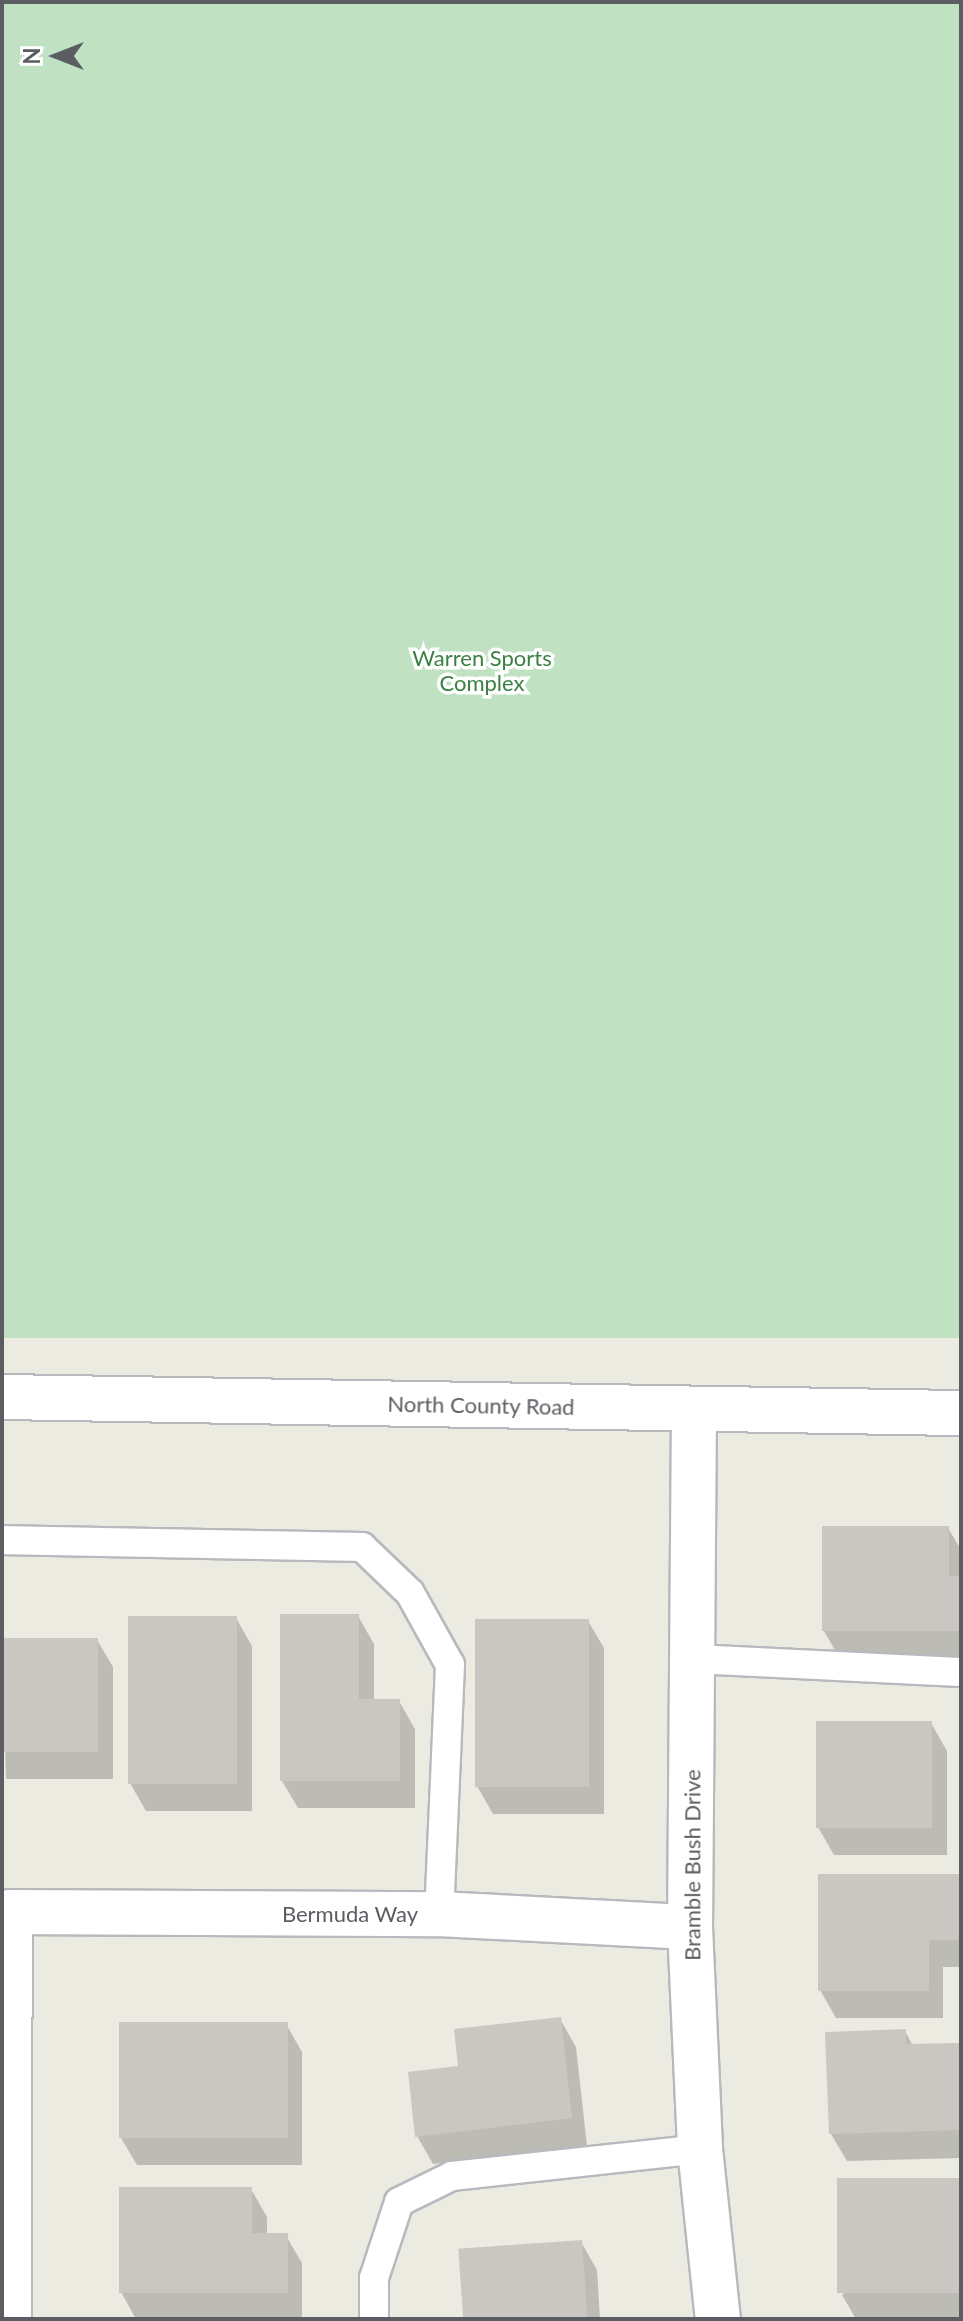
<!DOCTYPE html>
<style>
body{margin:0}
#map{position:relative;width:963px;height:2321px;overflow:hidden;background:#ecebe2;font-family:Lato,sans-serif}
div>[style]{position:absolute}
.green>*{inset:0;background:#c0e2c3;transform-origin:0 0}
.shadow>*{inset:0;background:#0003}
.building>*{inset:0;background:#cac7c2;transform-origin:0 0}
.roads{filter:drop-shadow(2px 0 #b8b9be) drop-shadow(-2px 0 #b8b9be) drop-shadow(0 2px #b8b9be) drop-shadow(0 -2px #b8b9be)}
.service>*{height:28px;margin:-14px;padding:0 14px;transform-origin:14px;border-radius:14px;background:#fff}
.minor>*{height:44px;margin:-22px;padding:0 22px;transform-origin:22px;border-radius:22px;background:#fff}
.tertiary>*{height:44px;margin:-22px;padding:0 22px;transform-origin:22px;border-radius:22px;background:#fff}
span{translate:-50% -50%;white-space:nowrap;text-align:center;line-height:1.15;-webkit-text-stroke:7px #fff;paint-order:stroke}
.park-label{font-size:22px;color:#3b8043}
.street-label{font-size:22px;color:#5b5d62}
.frame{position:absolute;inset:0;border:4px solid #5b5d62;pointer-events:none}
.north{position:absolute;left:16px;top:16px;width:80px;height:80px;-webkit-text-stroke:6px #fff;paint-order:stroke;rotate:270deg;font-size:22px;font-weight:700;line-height:32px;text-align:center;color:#5b5d62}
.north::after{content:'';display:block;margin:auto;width:28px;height:36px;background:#5b5d62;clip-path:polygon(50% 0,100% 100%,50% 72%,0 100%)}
</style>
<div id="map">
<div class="green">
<div style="left:2px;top:2px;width:959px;height:1336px"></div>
</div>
<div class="shadow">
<div style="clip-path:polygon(948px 1528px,961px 1550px,961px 1659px,840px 1659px,824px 1631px)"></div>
<div style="clip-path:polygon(358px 1616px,374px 1644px,374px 1701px,399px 1701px,415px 1729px,415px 1808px,298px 1808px,282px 1781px)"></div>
<div style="clip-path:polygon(236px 1618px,252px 1646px,252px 1811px,146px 1811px,130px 1783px)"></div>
<div style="clip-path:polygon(588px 1621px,604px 1648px,604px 1814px,493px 1814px,477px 1786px)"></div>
<div style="clip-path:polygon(2px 1640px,97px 1640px,113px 1667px,113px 1779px,6px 1779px)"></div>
<div style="clip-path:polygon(931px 1723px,947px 1751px,947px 1855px,834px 1855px,818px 1827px)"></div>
<div style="clip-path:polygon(961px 1876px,961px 1967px,943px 1967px,943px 2018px,836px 2018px,820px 1990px)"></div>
<div style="clip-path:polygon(560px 2019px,576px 2047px,587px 2146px,433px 2164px,417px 2136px)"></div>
<div style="clip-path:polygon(286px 2024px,302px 2052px,302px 2165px,137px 2165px,121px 2138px)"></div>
<div style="clip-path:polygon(905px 2031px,913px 2046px,961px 2045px,961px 2158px,847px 2161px,831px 2134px)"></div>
<div style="clip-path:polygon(961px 2180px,961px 2319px,856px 2319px,842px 2295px)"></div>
<div style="clip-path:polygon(251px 2189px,267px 2217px,267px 2236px,286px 2236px,302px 2263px,302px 2319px,136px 2319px,121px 2292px)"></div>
<div style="clip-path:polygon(581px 2242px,597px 2270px,600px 2319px,466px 2319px)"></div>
</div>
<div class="building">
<div style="clip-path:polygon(822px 1526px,949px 1526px,949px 1576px,961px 1576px,961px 1631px,822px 1631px)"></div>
<div style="clip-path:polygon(280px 1614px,359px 1614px,359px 1699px,400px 1699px,400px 1781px,280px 1781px)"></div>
<div style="left:128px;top:1616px;width:109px;height:168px"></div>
<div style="left:475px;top:1619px;width:114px;height:168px"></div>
<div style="left:2px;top:1638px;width:96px;height:114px"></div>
<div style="left:816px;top:1721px;width:116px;height:107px"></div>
<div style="clip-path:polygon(818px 1874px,961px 1874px,961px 1940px,929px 1940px,929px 1991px,818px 1991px)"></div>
<div style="clip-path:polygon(561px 2017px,572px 2118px,415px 2137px,408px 2072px,458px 2066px,454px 2029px)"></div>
<div style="left:119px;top:2022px;width:169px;height:116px"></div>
<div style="clip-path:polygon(906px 2029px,906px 2044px,961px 2043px,961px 2130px,829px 2134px,825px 2032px)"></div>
<div style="left:961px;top:2178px;width:115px;height:124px;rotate:90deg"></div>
<div style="clip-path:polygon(119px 2187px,252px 2187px,252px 2233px,288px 2233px,288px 2293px,119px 2293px)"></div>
<div style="left:582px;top:2240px;width:79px;height:124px;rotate:86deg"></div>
</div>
<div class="roads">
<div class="service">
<div style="left:2px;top:1540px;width:360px;rotate:1.1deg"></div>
<div style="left:362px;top:1547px;width:66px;rotate:43.8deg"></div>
<div style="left:410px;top:1593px;width:82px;rotate:60.9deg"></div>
<div style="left:450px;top:1665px;width:249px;rotate:92.5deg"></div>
<div style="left:693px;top:1659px;width:268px;rotate:2.8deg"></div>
<div style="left:374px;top:2319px;width:41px;rotate:-90deg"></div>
<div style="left:374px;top:2278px;width:80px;rotate:-71.8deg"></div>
<div style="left:399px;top:2202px;width:59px;rotate:-26.1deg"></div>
<div style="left:452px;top:2176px;width:249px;rotate:-6.2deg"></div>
</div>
<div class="minor">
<div style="left:694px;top:1409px;width:518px;rotate:90.44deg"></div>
<div style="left:690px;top:1927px;width:222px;rotate:87.4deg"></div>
<div style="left:700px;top:2149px;width:171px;rotate:84deg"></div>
<div style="left:9px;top:2319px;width:407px;rotate:-89.9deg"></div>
<div style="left:10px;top:1912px;width:429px;rotate:0.3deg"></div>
<div style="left:439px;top:1914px;width:251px;rotate:3deg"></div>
</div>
<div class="tertiary">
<div style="left:2px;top:1397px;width:959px;rotate:0.96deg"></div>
</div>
</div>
<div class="park-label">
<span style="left:482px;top:670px">Warren Sports<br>Complex</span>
</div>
<div class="street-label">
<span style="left:481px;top:1405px;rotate:1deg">North County Road</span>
<span style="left:692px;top:1865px;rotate:-90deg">Bramble Bush Drive</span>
<span style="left:350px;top:1914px">Bermuda Way</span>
</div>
<div class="frame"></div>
<div class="north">N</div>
</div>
